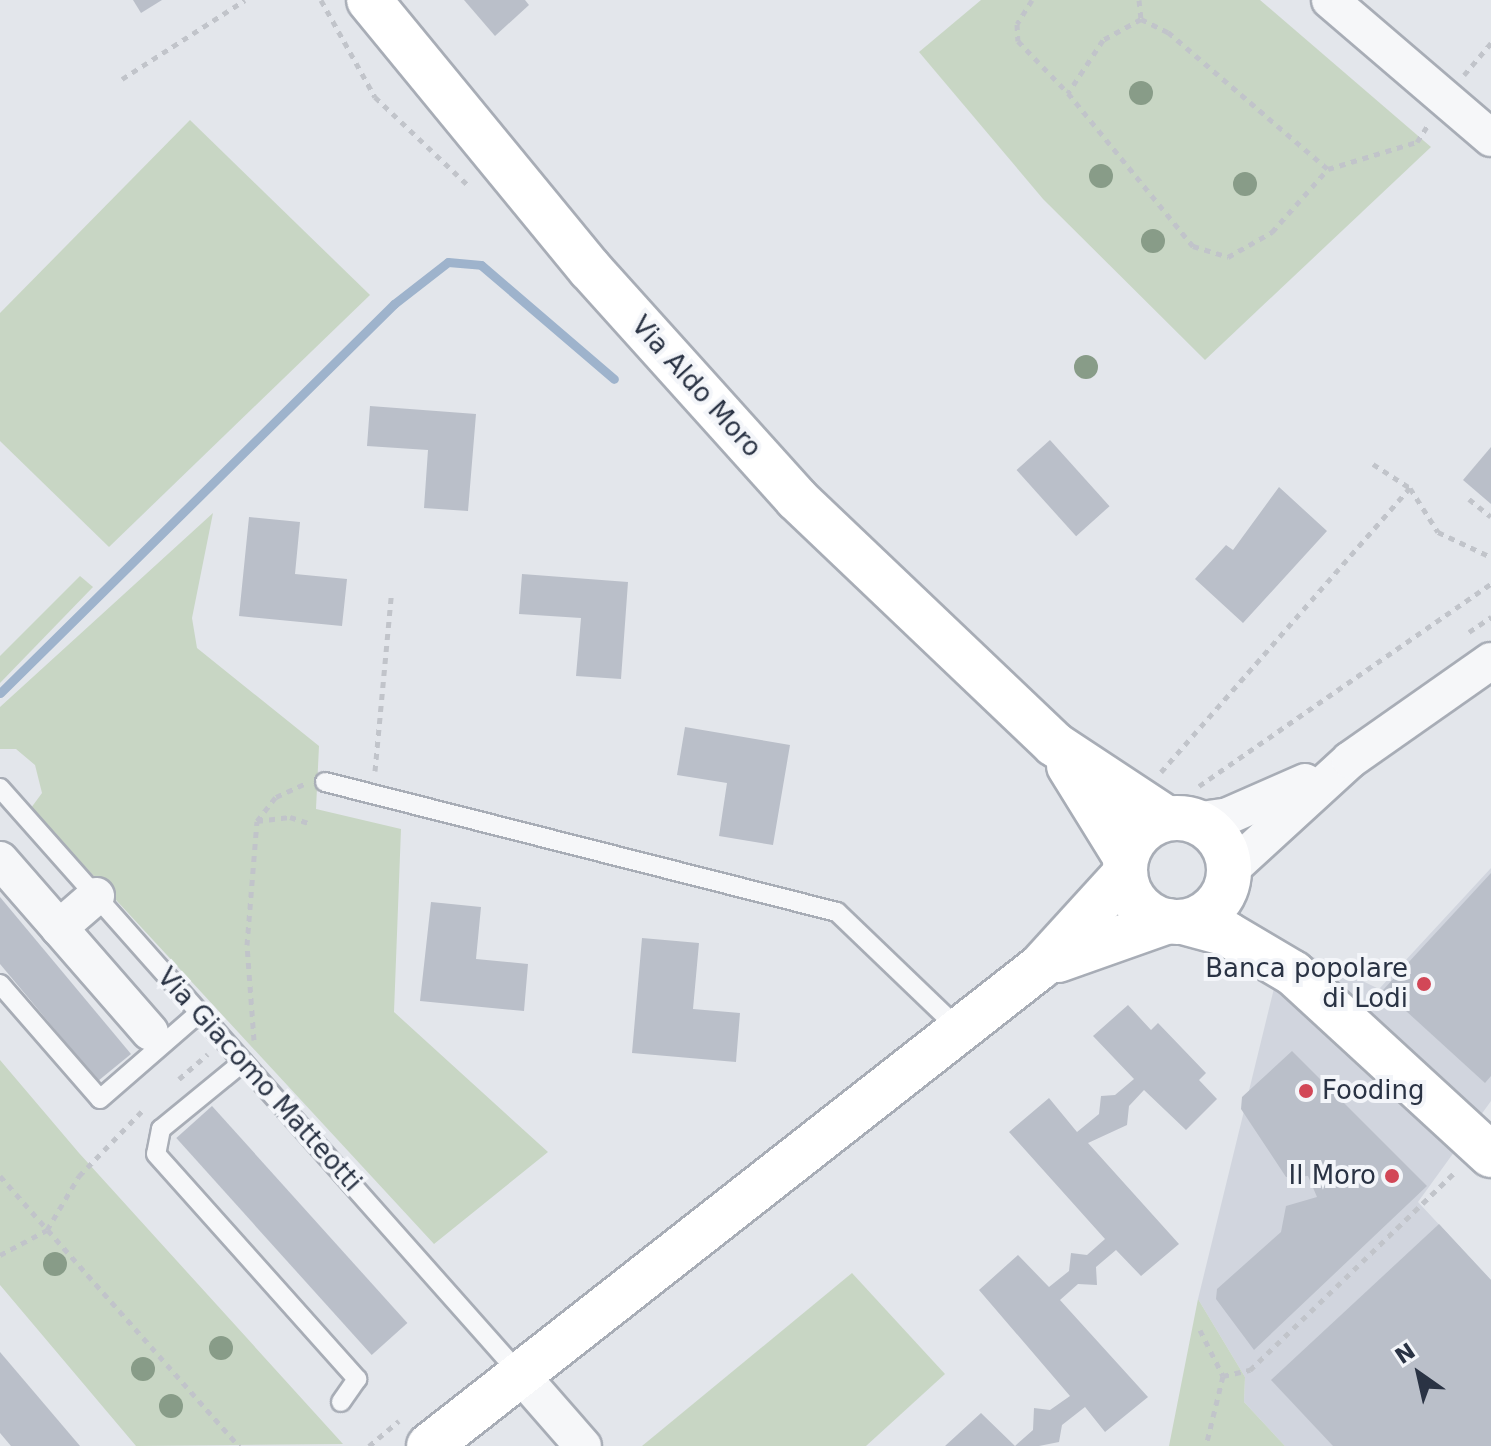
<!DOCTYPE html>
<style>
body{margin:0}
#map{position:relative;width:1491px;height:1446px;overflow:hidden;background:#e3e6eb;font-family:"DejaVu Sans",sans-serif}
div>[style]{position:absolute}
.built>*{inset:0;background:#d1d5de}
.green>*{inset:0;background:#c8d6c4}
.stream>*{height:9px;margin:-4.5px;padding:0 4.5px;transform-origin:4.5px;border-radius:4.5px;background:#9eb3cc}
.building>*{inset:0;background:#babfc9;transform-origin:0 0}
.path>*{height:5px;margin-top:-2.5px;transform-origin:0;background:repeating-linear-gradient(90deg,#c1c4ca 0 6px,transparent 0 12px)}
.roads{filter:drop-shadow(2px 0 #a8adb6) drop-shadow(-2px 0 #a8adb6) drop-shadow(0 2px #a8adb6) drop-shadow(0 -2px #a8adb6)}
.lane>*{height:18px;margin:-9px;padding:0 9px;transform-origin:9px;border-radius:9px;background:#f6f7f9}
.street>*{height:36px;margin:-18px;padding:0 18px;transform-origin:18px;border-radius:18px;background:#f6f7f9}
.secondary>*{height:44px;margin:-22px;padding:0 22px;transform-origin:22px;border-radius:22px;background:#fff}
.secondary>.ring{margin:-22px;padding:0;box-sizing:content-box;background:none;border:44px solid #fff;border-radius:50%}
.trees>*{width:24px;height:24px;margin:-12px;border-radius:50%;background:#889c88}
.dots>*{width:22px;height:22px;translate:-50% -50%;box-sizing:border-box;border:4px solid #f3f5f9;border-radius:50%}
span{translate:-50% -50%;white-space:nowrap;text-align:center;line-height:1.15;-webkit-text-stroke:8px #f3f5f9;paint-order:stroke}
.street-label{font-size:26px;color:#2a3344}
.poi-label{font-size:26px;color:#2a3344}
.right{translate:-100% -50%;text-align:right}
.left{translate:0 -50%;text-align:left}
.north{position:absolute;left:1379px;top:1334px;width:80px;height:80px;-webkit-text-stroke:6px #f3f5f9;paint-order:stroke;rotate:326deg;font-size:22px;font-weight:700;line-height:32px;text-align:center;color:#2a3344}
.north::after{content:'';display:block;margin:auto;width:28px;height:36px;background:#2a3344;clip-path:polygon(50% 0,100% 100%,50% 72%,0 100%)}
</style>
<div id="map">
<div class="built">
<div style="clip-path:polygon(1491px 868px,1491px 1101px,1418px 1202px,1491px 1280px,1491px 1446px,1285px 1446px,1244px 1402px,1245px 1377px,1198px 1299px,1278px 972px,1301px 951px,1379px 989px)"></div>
</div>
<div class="green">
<div style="clip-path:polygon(981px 0,1260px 0,1431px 147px,1205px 360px,1043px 199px,919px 52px)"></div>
<div style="clip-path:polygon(190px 120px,370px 295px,109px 547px,0 441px,0 313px)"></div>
<div style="clip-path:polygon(213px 513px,192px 618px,197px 648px,319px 746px,316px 809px,401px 829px,394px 1012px,548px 1152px,434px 1244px,31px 808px,42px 793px,35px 765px,16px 749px,0 749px,0 707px)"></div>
<div style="clip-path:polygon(80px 576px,93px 587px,0 683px,0 656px)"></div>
<div style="clip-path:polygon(0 1060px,79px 1153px,343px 1444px,136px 1446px,0 1285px)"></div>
<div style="clip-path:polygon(852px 1273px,945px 1374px,866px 1446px,642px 1446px)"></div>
<div style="clip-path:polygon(1198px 1299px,1245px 1377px,1244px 1402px,1285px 1446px,1169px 1446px)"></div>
</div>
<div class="stream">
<div style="left:0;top:693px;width:554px;rotate:-44.63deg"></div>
<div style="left:394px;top:304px;width:68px;rotate:-37.9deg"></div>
<div style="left:448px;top:262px;width:33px;rotate:5deg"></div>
<div style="left:481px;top:265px;width:175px;rotate:40.6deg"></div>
</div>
<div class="building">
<div style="clip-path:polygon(133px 0,162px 0,141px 13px)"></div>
<div style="clip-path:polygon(464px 0,525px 0,529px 5px,495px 36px)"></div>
<div style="clip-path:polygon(370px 406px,476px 414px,468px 511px,424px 508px,428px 450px,367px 446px)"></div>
<div style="left:1050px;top:440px;width:89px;height:45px;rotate:48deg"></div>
<div style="clip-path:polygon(1491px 447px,1491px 504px,1463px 480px)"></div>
<div style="clip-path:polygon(1279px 487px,1327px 531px,1243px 623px,1195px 579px,1226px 545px,1233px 550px)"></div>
<div style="clip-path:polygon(249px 517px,300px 522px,295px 574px,347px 579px,342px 626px,239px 616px)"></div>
<div style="clip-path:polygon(522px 574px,628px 582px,621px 679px,576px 676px,581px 618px,519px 614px)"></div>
<div style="clip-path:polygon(685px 727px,790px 745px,773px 845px,719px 836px,727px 783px,677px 775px)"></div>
<div style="clip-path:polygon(1491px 873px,1491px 1076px,1485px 1083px,1383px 990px)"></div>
<div style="clip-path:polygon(0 897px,131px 1054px,98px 1081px,0 964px)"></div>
<div style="clip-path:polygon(431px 902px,481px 907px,476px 959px,528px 964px,524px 1011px,420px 1001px)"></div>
<div style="clip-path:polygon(642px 938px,699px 943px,693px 1009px,740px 1013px,736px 1062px,632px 1053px)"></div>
<div style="clip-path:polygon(1128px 1005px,1151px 1030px,1158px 1023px,1206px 1073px,1199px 1080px,1217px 1099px,1186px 1130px,1144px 1090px,1129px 1106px,1127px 1125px,1088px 1143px,1179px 1244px,1141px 1276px,1116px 1250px,1096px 1267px,1097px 1285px,1078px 1284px,1060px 1300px,1148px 1397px,1105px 1432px,1085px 1407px,1062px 1425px,1059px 1442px,1039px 1446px,945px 1446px,981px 1413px,1015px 1446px,1033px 1430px,1034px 1408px,1050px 1410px,1070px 1396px,979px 1290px,1018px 1255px,1049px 1287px,1069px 1271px,1071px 1253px,1087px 1255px,1105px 1239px,1009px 1132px,1049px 1098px,1077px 1132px,1099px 1114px,1101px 1096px,1115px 1095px,1134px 1079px,1093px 1036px)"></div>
<div style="clip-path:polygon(1292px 1051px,1427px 1186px,1254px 1350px,1216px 1299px,1217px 1289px,1281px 1232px,1286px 1206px,1317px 1197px,1308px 1176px,1286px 1177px,1241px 1109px,1242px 1097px)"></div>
<div style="left:212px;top:1106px;width:292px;height:48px;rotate:48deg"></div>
<div style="clip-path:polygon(1439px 1224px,1491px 1280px,1491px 1446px,1333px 1446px,1271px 1380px)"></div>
<div style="clip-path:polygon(0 1352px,80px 1446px,11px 1446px,0 1433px)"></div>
</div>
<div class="path">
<div style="left:321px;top:0;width:111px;rotate:60.9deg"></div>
<div style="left:375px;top:97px;width:131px;rotate:43.5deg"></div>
<div style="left:1032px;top:0;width:28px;rotate:122deg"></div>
<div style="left:1017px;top:24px;width:17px;rotate:87deg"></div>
<div style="left:1018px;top:41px;width:72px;rotate:46.1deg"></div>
<div style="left:1139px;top:0;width:19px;rotate:84deg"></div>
<div style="left:1141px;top:19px;width:30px;rotate:26deg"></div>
<div style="left:1168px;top:32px;width:211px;rotate:40.6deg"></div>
<div style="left:1141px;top:19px;width:43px;rotate:151.1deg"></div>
<div style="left:1103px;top:40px;width:64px;rotate:123.4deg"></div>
<div style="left:1068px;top:93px;width:198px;rotate:50.8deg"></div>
<div style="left:1193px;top:246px;width:37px;rotate:17deg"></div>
<div style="left:1228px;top:257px;width:51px;rotate:-29.6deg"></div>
<div style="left:1272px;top:232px;width:84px;rotate:-48.4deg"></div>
<div style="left:1328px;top:169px;width:93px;rotate:-16.9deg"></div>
<div style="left:1417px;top:142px;width:20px;rotate:-57deg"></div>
<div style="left:1464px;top:75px;width:42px;rotate:-49.8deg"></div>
<div style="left:122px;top:79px;width:146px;rotate:-32.7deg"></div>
<div style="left:1373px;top:464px;width:44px;rotate:33deg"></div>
<div style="left:1410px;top:488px;width:52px;rotate:57.5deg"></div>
<div style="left:1438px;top:532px;width:59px;rotate:25.3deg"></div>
<div style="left:1469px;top:499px;width:28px;rotate:39deg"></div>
<div style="left:1469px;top:632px;width:27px;rotate:-34deg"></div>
<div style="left:375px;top:771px;width:175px;rotate:-84.7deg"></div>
<div style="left:1161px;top:772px;width:378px;rotate:-48.8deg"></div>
<div style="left:1199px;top:786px;width:355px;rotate:-34.7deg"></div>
<div style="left:257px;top:821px;width:31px;rotate:-52deg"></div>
<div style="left:276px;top:797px;width:31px;rotate:-25deg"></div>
<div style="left:254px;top:1040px;width:95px;rotate:-94.2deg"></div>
<div style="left:247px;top:945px;width:124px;rotate:-85.4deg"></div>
<div style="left:257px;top:821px;width:33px;rotate:-7deg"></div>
<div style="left:290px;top:817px;width:23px;rotate:18deg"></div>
<div style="left:179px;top:1079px;width:38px;rotate:-41deg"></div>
<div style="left:0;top:1176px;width:361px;rotate:48.5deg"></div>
<div style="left:0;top:1255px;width:53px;rotate:-28deg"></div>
<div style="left:47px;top:1230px;width:63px;rotate:-59.3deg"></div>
<div style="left:79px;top:1176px;width:93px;rotate:-45.9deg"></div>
<div style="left:1200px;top:1330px;width:51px;rotate:63.4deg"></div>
<div style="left:1223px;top:1376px;width:72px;rotate:103.7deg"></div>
<div style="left:1223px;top:1376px;width:28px;rotate:-13deg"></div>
<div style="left:1250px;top:1370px;width:286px;rotate:-44deg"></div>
<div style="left:369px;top:1446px;width:39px;rotate:-40deg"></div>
</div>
<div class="roads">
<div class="lane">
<div style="left:325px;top:782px;width:528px;rotate:14.25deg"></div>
<div style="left:837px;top:912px;width:170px;rotate:43.8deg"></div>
<div style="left:0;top:788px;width:782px;rotate:48.42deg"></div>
<div style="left:0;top:984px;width:152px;rotate:49deg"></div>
<div style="left:100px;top:1099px;width:131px;rotate:-41deg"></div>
<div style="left:243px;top:1062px;width:106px;rotate:140.7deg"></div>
<div style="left:161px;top:1129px;width:25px;rotate:101deg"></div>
<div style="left:156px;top:1154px;width:302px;rotate:48.2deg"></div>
<div style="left:357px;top:1379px;width:28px;rotate:125deg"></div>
</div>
<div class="street">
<div style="left:1330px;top:0;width:212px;rotate:40.6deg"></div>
<div style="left:1194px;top:821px;width:34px;rotate:-8deg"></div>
<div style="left:1228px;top:816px;width:84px;rotate:-23.8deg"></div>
<div style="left:0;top:860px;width:228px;rotate:48.9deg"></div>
<div style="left:1231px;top:869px;width:161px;rotate:-42.5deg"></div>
<div style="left:1350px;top:760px;width:172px;rotate:-35.1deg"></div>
<div style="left:59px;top:928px;width:49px;rotate:-40.9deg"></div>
<div style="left:519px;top:1373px;width:97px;rotate:48.8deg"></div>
</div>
<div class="secondary">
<div style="left:369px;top:0;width:348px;rotate:50.6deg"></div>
<div style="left:590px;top:269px;width:309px;rotate:48deg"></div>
<div style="left:797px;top:499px;width:355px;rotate:43.6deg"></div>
<div style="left:1054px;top:744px;width:134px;rotate:33.5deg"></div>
<div style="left:1069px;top:766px;width:108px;rotate:58.2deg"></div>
<div class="ring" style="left:1125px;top:818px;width:60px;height:60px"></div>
<div style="left:1183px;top:922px;width:46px;rotate:15.3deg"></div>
<div style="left:1227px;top:934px;width:77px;rotate:30.6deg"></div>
<div style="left:1293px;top:973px;width:269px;rotate:42.6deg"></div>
<div style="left:1058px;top:960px;width:117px;rotate:-19.5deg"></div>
<div style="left:429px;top:1446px;width:776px;rotate:-38.1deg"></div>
<div style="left:1040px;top:967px;width:126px;rotate:-47.6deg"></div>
</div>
</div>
<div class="trees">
<div style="left:1141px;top:93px"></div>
<div style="left:1101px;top:176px"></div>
<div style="left:1245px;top:184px"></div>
<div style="left:1153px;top:241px"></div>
<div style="left:1086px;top:367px"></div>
<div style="left:55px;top:1264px"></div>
<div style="left:221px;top:1348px"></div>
<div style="left:143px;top:1369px"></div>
<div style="left:171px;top:1406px"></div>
</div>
<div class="dots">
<div style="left:1424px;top:984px;background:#d24757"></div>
<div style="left:1306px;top:1091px;background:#d24757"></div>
<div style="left:1392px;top:1176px;background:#d24757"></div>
</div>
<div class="street-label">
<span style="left:696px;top:387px;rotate:48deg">Via Aldo Moro</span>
<span style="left:259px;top:1080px;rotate:48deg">Via Giacomo Matteotti</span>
</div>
<div class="poi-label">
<span class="right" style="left:1408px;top:984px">Banca popolare<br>di Lodi</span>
<span class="left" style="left:1322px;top:1091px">Fooding</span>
<span class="right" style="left:1376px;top:1176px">Il Moro</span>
</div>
<div class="north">N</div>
</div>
